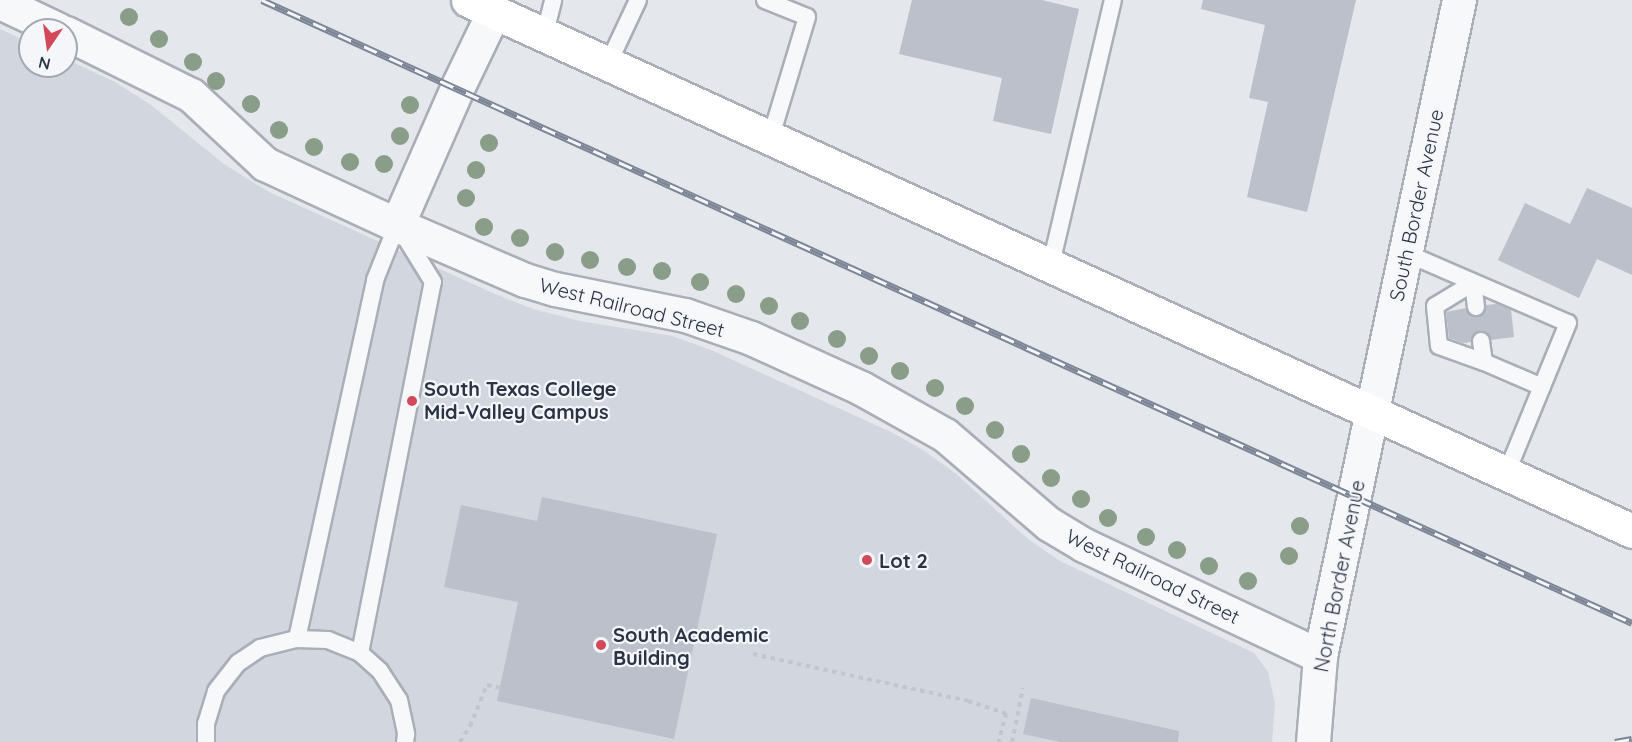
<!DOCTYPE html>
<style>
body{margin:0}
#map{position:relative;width:1632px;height:742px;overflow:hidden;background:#e4e7ec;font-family:Quicksand,sans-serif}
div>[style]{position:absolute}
.built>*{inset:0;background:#d2d6de}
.building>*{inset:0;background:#bbc0ca}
.path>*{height:4px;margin-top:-2px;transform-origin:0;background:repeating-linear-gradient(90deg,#c2c5cb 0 4.5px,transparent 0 9px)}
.roads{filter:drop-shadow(2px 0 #a9aeb7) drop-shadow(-2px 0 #a9aeb7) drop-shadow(0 2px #a9aeb7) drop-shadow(0 -2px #a9aeb7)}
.service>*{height:16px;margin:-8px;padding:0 8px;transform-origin:8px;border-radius:8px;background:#f7f8fa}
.minor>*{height:33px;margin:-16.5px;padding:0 16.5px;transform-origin:16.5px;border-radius:16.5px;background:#f7f8fa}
.tertiary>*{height:33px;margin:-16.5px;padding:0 16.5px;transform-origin:16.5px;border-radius:16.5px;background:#f7f8fa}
.primary>*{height:33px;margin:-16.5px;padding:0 16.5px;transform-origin:16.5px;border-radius:16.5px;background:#fff}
.rail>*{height:7px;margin-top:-3.5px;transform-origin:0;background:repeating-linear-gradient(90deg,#f4f6f9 0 14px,#7d8696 0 28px);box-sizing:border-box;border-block:2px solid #7d8696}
.trees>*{width:18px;height:18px;margin:-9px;border-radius:50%;background:#899d89}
.dots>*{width:16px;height:16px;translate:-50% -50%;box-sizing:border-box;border:3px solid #f4f6f9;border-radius:50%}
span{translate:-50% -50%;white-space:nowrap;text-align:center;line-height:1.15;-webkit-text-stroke:4.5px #f4f6f9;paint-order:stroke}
.street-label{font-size:20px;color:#2b3445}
.poi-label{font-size:20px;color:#2b3445;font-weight:700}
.left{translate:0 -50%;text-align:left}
.north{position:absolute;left:18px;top:18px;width:60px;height:60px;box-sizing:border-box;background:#f4f6f9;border:2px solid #a4a8b1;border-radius:50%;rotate:193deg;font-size:16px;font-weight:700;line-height:24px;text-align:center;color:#2b3445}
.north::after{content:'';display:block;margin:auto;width:21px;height:27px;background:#d1495b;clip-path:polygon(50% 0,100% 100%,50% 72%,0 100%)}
</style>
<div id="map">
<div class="built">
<div style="clip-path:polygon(0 29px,30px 43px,30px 66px,66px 66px,66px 59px,115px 82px,151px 105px,224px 164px,269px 192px,495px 294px,533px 309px,580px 321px,672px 336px,711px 350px,891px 432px,923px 450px,955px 473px,1028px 539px,1060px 561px,1254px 653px,1268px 672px,1275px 703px,1272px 742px,0 742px)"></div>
</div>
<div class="building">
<div style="clip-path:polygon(912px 0,1042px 0,1079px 9px,1051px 134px,993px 121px,1002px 78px,899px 54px)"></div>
<div style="clip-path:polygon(1203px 0,1356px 0,1307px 212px,1247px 197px,1268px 102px,1249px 98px,1265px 25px,1201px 9px)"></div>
<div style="clip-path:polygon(1587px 188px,1632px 208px,1632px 275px,1597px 259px,1579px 298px,1498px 260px,1525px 203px,1570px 224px)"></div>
<div style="clip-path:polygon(1497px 304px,1511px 310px,1514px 337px,1491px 340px,1489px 334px,1480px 331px,1474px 333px,1471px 342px,1463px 343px,1449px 338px,1446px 312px,1466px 308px,1471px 316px,1478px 317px,1485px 312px,1486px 305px)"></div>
<div style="clip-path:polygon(542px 497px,717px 534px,674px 739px,497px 701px,518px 602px,444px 587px,461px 505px,537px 521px)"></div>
<div style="clip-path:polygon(1031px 698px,1179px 731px,1178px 742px,1060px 742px,1023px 734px)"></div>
</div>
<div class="path">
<div style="left:753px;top:654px;width:220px;rotate:12.3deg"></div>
<div style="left:968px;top:701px;width:40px;rotate:18deg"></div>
<div style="left:1006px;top:713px;width:30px;rotate:104deg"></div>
<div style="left:460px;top:742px;width:19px;rotate:-58deg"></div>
<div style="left:470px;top:726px;width:44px;rotate:-67.5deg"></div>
<div style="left:487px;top:685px;width:13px;rotate:13deg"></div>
<div style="left:1012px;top:742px;width:55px;rotate:-78.5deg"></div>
</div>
<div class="roads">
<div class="service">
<div style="left:765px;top:0;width:45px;rotate:22deg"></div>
<div style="left:807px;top:17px;width:124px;rotate:106.8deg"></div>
<div style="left:545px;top:33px;width:34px;rotate:-76deg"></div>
<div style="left:609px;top:62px;width:68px;rotate:-64.9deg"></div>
<div style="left:1406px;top:253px;width:176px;rotate:23.4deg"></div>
<div style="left:1568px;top:323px;width:161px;rotate:112.3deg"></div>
<div style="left:1051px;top:264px;width:271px;rotate:-76.8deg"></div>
<div style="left:1476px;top:307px;width:24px;rotate:-97deg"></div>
<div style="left:1473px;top:283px;width:44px;rotate:148.8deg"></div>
<div style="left:1435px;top:306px;width:40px;rotate:84.3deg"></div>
<div style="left:1439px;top:346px;width:48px;rotate:19.6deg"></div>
<div style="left:1481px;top:341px;width:21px;rotate:82deg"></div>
<div style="left:1484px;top:362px;width:63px;rotate:23.3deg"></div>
<div style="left:297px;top:639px;width:367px;rotate:-77.7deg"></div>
<div style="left:375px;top:280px;width:59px;rotate:-68.2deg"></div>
<div style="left:360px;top:653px;width:378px;rotate:-78.9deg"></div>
<div style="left:433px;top:282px;width:59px;rotate:-121.8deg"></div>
<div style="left:206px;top:742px;width:18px;rotate:-90deg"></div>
<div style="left:206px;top:724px;width:34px;rotate:-73deg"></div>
<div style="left:216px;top:691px;width:36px;rotate:-52deg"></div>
<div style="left:238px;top:663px;width:27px;rotate:-34deg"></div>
<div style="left:260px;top:648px;width:38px;rotate:-14deg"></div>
<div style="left:297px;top:639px;width:31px;rotate:2deg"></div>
<div style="left:328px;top:640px;width:35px;rotate:22deg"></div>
<div style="left:360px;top:653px;width:27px;rotate:42deg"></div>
<div style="left:380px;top:671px;width:35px;rotate:57deg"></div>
<div style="left:399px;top:700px;width:35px;rotate:78deg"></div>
<div style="left:406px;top:734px;width:8px;rotate:97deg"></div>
</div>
<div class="minor">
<div style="left:0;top:2px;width:65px;rotate:25.4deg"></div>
<div style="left:66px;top:33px;width:140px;rotate:26.4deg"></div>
<div style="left:191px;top:95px;width:101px;rotate:43deg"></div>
<div style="left:265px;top:164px;width:145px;rotate:24.8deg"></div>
<div style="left:397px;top:225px;width:139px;rotate:23.3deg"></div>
<div style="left:525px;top:280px;width:31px;rotate:17deg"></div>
<div style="left:555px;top:289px;width:133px;rotate:11.3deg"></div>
<div style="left:685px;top:315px;width:70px;rotate:19.2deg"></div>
<div style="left:751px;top:338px;width:121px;rotate:24.4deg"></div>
<div style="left:861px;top:388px;width:96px;rotate:29.2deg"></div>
<div style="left:945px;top:435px;width:137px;rotate:40.6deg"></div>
<div style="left:1049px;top:524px;width:41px;rotate:31deg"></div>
<div style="left:1084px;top:545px;width:261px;rotate:25.2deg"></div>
<div style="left:397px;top:225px;width:150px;rotate:-66.3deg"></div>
<div style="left:457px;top:88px;width:85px;rotate:-64.3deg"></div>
</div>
<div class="tertiary">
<div style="left:1313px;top:742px;width:86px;rotate:-85.3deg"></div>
<div style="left:1320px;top:656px;width:671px;rotate:-78.04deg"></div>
</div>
<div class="primary">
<div style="left:468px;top:0;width:1279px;rotate:24.52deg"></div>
</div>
</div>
<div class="rail">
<div style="left:262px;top:0;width:1505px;rotate:24.45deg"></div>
<div style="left:1615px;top:742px;width:17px;rotate:-10deg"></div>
</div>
<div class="trees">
<div style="left:129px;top:17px"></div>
<div style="left:159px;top:39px"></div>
<div style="left:193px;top:62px"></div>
<div style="left:216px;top:81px"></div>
<div style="left:251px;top:104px"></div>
<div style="left:410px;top:105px"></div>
<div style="left:279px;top:130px"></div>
<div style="left:400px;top:136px"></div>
<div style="left:489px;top:143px"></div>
<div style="left:314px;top:147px"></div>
<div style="left:350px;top:162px"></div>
<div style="left:384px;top:164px"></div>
<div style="left:476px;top:170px"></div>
<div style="left:466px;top:198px"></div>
<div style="left:484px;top:227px"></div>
<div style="left:520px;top:238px"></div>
<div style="left:555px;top:252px"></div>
<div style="left:590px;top:260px"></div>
<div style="left:627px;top:267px"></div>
<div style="left:662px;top:271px"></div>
<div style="left:700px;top:282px"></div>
<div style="left:736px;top:294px"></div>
<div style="left:769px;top:306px"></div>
<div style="left:800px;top:321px"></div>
<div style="left:837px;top:339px"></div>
<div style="left:869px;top:356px"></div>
<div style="left:900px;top:371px"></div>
<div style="left:935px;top:388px"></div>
<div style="left:965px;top:406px"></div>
<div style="left:995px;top:430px"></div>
<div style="left:1021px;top:454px"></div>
<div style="left:1051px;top:478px"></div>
<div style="left:1081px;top:499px"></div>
<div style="left:1108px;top:518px"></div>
<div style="left:1300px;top:526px"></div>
<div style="left:1146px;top:537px"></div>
<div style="left:1177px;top:550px"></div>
<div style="left:1289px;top:556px"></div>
<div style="left:1209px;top:566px"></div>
<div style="left:1248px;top:581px"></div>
</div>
<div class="dots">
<div style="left:412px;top:401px;background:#d1495b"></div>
<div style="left:867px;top:560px;background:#d1495b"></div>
<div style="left:601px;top:645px;background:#d1495b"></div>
</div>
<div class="street-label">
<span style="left:1416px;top:205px;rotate:-78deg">South Border Avenue</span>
<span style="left:632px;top:307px;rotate:14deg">West Railroad Street</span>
<span style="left:1153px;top:576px;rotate:26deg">West Railroad Street</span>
<span style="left:1339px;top:576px;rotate:-79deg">North Border Avenue</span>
</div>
<div class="poi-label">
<span class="left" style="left:424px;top:400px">South Texas College<br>Mid-Valley Campus</span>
<span class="left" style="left:879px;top:560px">Lot 2</span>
<span class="left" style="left:613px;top:646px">South Academic<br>Building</span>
</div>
<div class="north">N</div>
</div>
